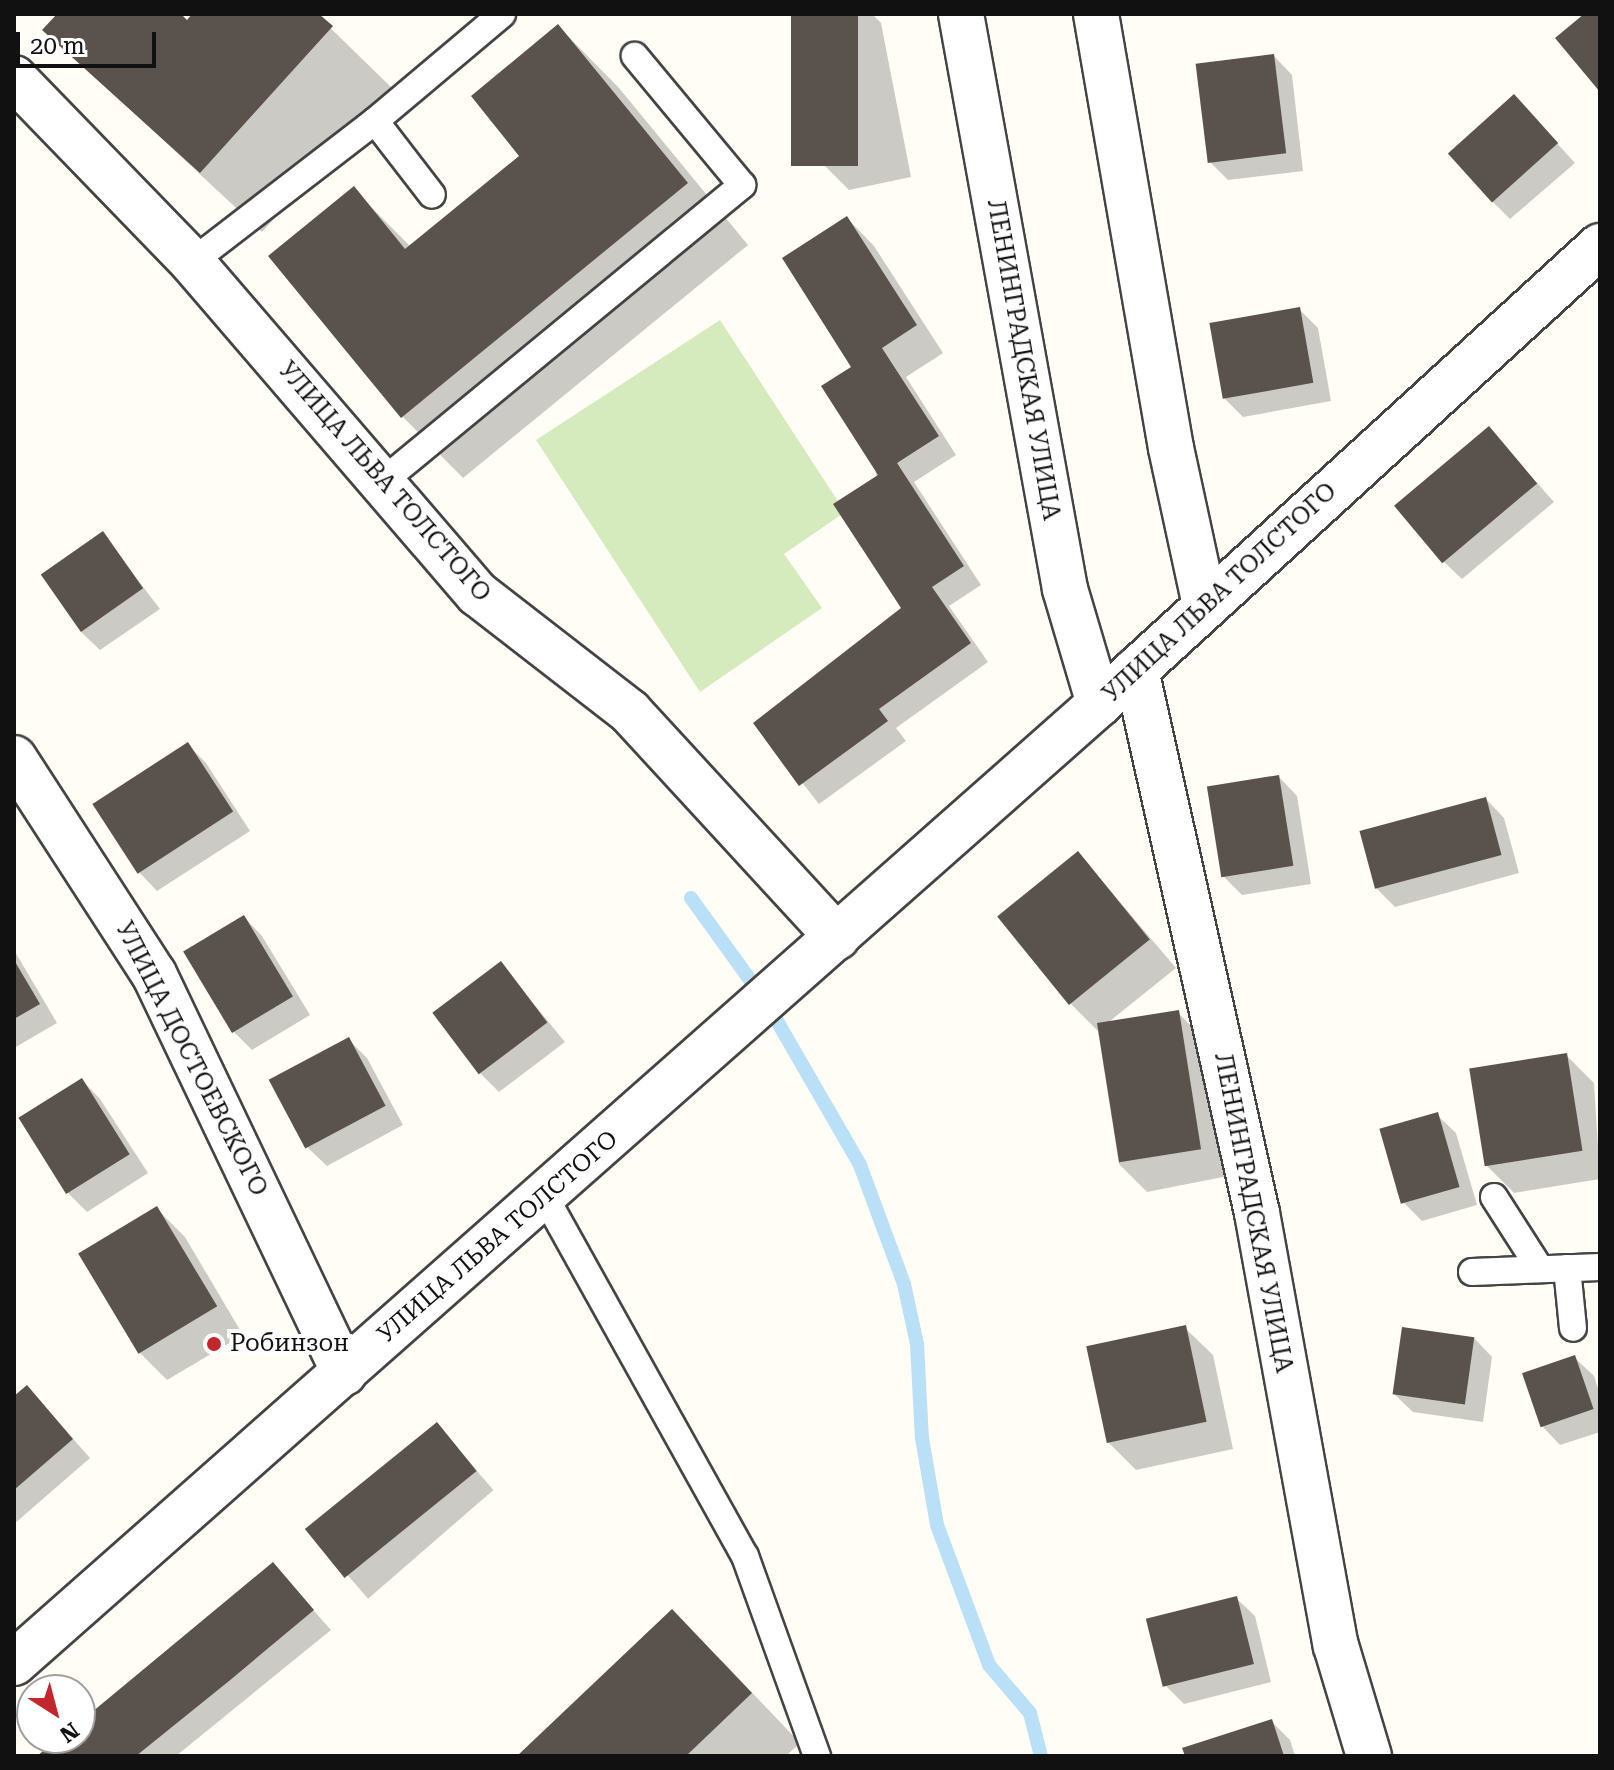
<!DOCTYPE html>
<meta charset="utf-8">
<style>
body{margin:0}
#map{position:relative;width:1614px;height:1770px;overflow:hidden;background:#fffdf5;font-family:"Roboto Serif",serif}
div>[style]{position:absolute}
.green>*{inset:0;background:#d5ebbd}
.shadow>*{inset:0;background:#0003;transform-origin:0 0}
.stream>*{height:14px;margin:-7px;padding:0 7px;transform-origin:7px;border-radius:7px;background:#b9e0f7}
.building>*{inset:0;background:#5a524d;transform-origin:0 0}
.roads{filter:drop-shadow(2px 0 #444) drop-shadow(-2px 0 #444) drop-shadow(0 2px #444) drop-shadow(0 -2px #444)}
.service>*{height:26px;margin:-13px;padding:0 13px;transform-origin:13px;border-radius:13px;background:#fff}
.minor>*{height:44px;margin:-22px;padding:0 22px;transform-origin:22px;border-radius:22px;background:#fff}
.tertiary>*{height:44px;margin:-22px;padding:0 22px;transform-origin:22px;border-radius:22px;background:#fff}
.dots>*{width:22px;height:22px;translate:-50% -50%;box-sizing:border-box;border:4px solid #fff;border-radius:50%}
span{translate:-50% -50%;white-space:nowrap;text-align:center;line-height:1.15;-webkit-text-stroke:8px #fff;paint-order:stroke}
.street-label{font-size:24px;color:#111}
.poi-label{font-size:24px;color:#111}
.left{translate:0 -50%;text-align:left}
.frame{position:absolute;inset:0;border:16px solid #111;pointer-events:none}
.north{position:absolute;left:16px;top:1674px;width:80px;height:80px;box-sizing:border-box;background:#fff;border:2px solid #a0a0a0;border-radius:50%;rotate:144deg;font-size:22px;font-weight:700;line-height:32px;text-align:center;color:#111}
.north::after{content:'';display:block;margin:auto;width:28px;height:36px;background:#c4262e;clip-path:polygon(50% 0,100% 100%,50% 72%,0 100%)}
.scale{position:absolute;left:16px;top:32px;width:140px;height:36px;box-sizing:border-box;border:4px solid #111;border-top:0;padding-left:10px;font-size:24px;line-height:28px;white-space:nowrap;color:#111;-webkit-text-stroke:6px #fff;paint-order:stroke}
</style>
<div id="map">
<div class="green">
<div style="clip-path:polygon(720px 320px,845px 512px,784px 554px,822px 608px,700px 692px,536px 440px)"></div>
</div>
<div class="shadow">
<div style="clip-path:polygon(59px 14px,178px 14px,187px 23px,195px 14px,316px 14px,393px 89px,262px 232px,45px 30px)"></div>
<div style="clip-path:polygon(793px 14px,872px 14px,881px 23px,911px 177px,849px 190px,821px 162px)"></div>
<div style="clip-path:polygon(558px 26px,619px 88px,748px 245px,463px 478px,402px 416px,353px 189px,411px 247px,522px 156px)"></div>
<div style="clip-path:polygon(1274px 56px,1292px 75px,1303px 171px,1228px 180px,1210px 162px)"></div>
<div style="clip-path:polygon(1514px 96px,1575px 163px,1510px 219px,1491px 200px)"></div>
<div style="clip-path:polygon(847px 218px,874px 246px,943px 353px,906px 377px,956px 455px,914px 482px,981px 585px,949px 606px,988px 662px,896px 728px,906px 741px,819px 804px,755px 723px,904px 608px,854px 368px)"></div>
<div style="clip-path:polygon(1299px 309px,1318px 328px,1331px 401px,1243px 417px,1224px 398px)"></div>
<div style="clip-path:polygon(1489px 429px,1554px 502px,1462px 579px,1443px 561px)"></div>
<div style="clip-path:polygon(102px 533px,160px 609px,100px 650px,81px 632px)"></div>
<div style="clip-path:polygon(187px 744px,206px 763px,250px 831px,157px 891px,139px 872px,95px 804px)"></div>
<div style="clip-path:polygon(1279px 777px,1297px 796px,1311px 884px,1242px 895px,1223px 876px)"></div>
<div style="clip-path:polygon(1486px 799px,1504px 818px,1519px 873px,1395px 907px,1376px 888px)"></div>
<div style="clip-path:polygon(1078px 853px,1176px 968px,1105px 1025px,1178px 1013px,1206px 1040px,1228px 1176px,1147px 1192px,1119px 1164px,1098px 1031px,1071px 1004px)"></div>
<div style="clip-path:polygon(244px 917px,262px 936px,310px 1015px,252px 1050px,234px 1032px)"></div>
<div style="clip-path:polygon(14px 950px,57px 1023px,14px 1048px)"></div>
<div style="clip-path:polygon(501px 964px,565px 1042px,499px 1092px,480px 1073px)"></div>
<div style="clip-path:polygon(348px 1039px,367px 1058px,403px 1125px,327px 1166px,308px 1148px)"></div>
<div style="clip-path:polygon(1566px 1055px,1594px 1083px,1600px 1179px,1514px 1193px,1486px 1165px)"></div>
<div style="clip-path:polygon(82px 1080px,100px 1099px,148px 1173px,87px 1212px,68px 1193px)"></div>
<div style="clip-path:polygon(1437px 1115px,1456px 1133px,1477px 1205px,1422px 1221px,1404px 1203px)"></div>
<div style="clip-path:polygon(157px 1209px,185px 1237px,243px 1335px,167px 1380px,140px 1353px)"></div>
<div style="clip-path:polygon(1185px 1328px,1213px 1355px,1233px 1449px,1136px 1470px,1108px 1442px)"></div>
<div style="clip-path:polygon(1474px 1338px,1492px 1357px,1483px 1422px,1413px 1412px,1394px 1394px)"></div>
<div style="clip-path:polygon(1575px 1358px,1594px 1376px,1600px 1395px,1600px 1432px,1560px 1445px,1542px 1426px)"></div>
<div style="clip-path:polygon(27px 1387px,90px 1458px,14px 1524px,14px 1398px)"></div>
<div style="left:437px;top:1425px;width:86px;height:166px;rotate:49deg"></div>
<div style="clip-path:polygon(273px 1565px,331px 1630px,176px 1756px,40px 1756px,62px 1738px,80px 1738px,80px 1723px)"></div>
<div style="clip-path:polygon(1236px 1598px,1255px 1616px,1271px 1682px,1184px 1704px,1165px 1685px)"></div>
<div style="clip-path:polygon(721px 1660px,800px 1743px,786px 1756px,520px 1756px)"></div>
<div style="clip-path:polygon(1271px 1721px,1290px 1740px,1295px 1756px,1187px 1756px)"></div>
</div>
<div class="stream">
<div style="left:691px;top:898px;width:128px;rotate:54.2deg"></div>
<div style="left:766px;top:1002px;width:188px;rotate:60deg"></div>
<div style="left:860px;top:1165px;width:127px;rotate:69.7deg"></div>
<div style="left:904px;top:1284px;width:61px;rotate:77.8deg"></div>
<div style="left:917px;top:1344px;width:94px;rotate:87deg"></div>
<div style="left:922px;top:1438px;width:88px;rotate:80.2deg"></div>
<div style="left:937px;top:1525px;width:149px;rotate:69.6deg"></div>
<div style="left:989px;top:1665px;width:63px;rotate:49.5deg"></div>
<div style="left:1030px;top:1713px;width:44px;rotate:75.7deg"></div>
</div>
<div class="building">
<div style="clip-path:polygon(57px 14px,181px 14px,187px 20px,192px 14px,319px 14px,333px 26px,200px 173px,42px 30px)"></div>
<div style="left:791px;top:14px;width:67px;height:152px"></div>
<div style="clip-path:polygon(1584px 14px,1600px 14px,1600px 92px,1555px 38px)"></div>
<div style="clip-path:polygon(558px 24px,688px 183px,401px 418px,268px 256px,354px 186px,405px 249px,519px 156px,471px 96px)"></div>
<div style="left:1274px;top:54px;width:100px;height:79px;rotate:83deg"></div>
<div style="left:1514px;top:94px;width:66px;height:89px;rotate:48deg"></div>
<div style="clip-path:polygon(847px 216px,917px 325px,882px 348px,939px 436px,897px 463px,964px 566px,932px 587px,971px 643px,879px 709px,888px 721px,799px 786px,753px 723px,901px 608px,833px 504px,878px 475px,821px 386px,851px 367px,782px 258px)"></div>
<div style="left:1300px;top:307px;width:77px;height:92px;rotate:80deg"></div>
<div style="left:1489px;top:426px;width:75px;height:124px;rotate:50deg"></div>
<div style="left:103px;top:531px;width:70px;height:76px;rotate:55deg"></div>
<div style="left:188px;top:742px;width:83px;height:114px;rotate:57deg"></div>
<div style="left:1279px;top:775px;width:92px;height:73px;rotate:81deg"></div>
<div style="left:1486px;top:797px;width:60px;height:131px;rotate:75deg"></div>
<div style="left:1078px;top:851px;width:114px;height:104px;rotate:51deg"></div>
<div style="left:244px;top:915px;width:95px;height:71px;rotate:59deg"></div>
<div style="clip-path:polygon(14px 960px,40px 1004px,14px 1019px)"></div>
<div style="left:501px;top:961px;width:77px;height:86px;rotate:53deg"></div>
<div style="left:1179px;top:1010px;width:141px;height:83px;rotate:81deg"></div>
<div style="left:349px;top:1037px;width:78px;height:91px;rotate:62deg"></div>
<div style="left:1567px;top:1053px;width:99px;height:99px;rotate:81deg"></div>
<div style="left:82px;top:1078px;width:90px;height:75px;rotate:58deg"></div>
<div style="left:1438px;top:1112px;width:78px;height:61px;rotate:74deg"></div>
<div style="left:157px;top:1206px;width:117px;height:92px;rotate:59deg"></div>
<div style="left:1186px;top:1325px;width:99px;height:102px;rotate:78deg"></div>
<div style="left:1402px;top:1327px;width:73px;height:68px;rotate:8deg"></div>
<div style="left:1575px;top:1355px;width:57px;height:56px;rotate:71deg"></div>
<div style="clip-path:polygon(27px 1385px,73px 1439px,14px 1490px,14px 1396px)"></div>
<div style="left:437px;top:1422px;width:63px;height:170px;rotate:51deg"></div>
<div style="clip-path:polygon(273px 1562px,314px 1610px,229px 1681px,136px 1756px,37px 1756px,59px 1738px,80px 1738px,80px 1722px)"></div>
<div style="left:1237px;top:1596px;width:70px;height:94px;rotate:76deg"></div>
<div style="clip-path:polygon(672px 1609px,752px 1693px,686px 1756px,517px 1756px)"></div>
<div style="clip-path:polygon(1272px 1719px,1284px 1756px,1185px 1756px,1182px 1748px)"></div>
</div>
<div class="roads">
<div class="service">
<div style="left:375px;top:121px;width:166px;rotate:-40.1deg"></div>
<div style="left:192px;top:262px;width:231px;rotate:-37.6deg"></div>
<div style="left:375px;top:121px;width:93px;rotate:52.4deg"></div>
<div style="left:382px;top:482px;width:467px;rotate:-39.5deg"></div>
<div style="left:742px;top:185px;width:168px;rotate:-129.7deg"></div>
<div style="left:545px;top:1197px;width:411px;rotate:60.9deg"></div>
<div style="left:745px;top:1556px;width:213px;rotate:70.2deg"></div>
<div style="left:1494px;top:1197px;width:85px;rotate:57.4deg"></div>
<div style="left:1567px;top:1268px;width:60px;rotate:84.3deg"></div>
<div style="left:1472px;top:1272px;width:128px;rotate:-2.2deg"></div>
</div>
<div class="minor">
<div style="left:961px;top:14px;width:584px;rotate:79.75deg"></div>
<div style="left:1065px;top:589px;width:120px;rotate:73.5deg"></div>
<div style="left:1096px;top:14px;width:440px;rotate:80.2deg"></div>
<div style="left:1171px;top:448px;width:161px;rotate:77.8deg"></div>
<div style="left:14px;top:78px;width:256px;rotate:45.9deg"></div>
<div style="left:192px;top:262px;width:438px;rotate:49.3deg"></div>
<div style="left:478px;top:594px;width:192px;rotate:37.8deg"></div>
<div style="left:630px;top:712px;width:306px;rotate:47.4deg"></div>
<div style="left:1136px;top:670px;width:556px;rotate:77.44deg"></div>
<div style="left:1257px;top:1213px;width:440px;rotate:79.7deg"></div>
<div style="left:1336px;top:1646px;width:115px;rotate:73.3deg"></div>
<div style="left:14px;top:758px;width:257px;rotate:57.1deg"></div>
<div style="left:154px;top:974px;width:442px;rotate:64.5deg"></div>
</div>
<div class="tertiary">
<div style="left:14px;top:1663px;width:1448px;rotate:-41.47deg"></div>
<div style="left:1099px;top:704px;width:679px;rotate:-42.43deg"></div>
</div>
</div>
<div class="dots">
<div style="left:214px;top:1344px;background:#c4262e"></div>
</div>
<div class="street-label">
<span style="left:1023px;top:360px;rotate:80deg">ЛЕНИНГРАДСКАЯ УЛИЦА</span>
<span style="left:384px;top:482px;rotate:49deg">УЛИЦА ЛЬВА ТОЛСТОГО</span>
<span style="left:1220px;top:593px;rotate:-43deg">УЛИЦА ЛЬВА ТОЛСТОГО</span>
<span style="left:191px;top:1059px;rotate:63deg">УЛИЦА ДОСТОЕВСКОГО</span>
<span style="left:1253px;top:1213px;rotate:79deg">ЛЕНИНГРАДСКАЯ УЛИЦА</span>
<span style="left:498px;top:1237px;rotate:-41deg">УЛИЦА ЛЬВА ТОЛСТОГО</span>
</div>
<div class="poi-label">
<span class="left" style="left:230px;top:1344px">Робинзон</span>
</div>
<div class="frame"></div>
<div class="north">N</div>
<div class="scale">20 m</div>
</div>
